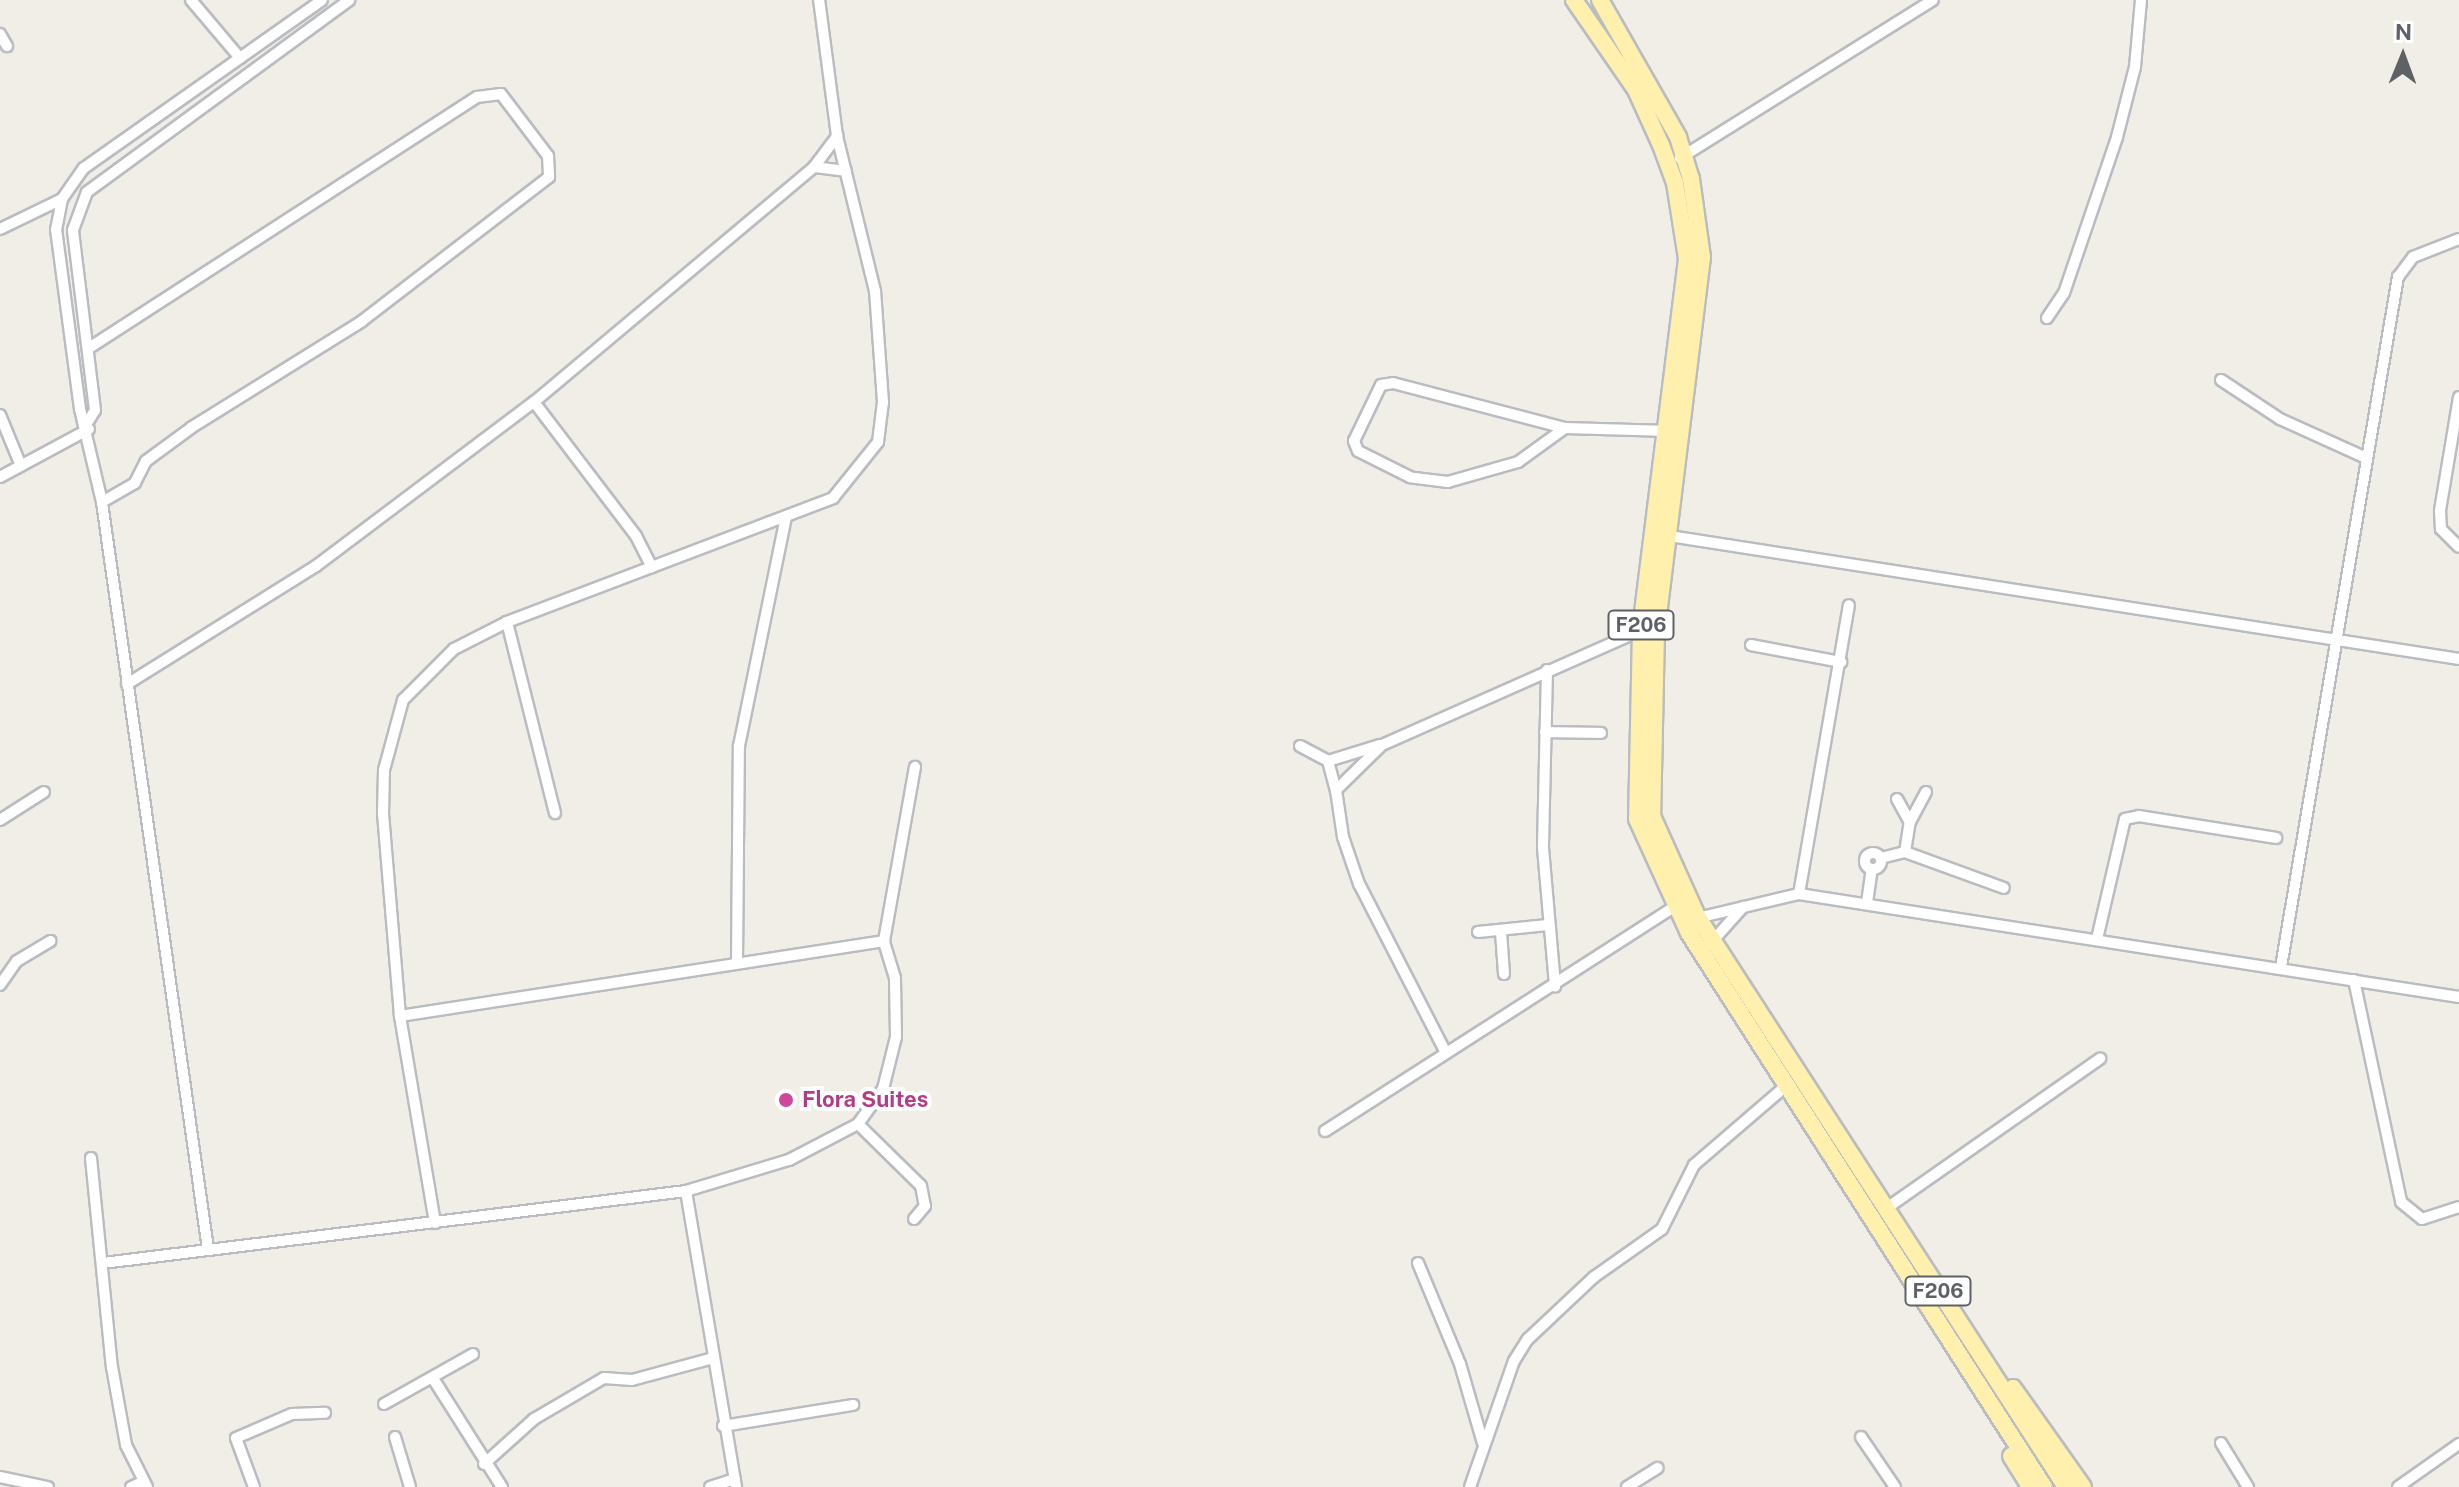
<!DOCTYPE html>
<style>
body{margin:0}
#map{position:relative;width:2459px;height:1487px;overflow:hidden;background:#f0eee6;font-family:"Public Sans",sans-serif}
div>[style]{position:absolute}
.roads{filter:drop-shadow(2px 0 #b9bcc0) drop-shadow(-2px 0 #b9bcc0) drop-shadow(0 2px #b9bcc0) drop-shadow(0 -2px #b9bcc0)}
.minor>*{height:10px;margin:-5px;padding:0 5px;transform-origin:5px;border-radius:5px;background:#fff}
.minor>.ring{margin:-5px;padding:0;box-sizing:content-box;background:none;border:10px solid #fff;border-radius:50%}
.primary>*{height:16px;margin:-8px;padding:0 8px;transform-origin:8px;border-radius:8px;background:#fff0ad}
.dots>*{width:22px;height:22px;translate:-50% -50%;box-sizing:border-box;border:4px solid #fff;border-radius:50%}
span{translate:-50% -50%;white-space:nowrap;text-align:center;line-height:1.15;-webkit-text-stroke:8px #fff;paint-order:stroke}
.shield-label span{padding:2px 6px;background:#fff;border:2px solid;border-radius:6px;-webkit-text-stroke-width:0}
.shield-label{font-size:20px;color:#5e6267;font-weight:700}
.hotel-label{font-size:22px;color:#b23c85;font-weight:700}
.left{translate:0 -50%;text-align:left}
.north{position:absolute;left:2363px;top:16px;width:80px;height:80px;-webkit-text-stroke:6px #fff;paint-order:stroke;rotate:1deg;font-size:22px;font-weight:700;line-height:32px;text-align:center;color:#5e6267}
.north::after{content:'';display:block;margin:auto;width:28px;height:36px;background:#5e6267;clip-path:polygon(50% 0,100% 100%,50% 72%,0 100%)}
</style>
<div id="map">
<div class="roads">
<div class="minor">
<div style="left:191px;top:0;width:76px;rotate:49.8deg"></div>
<div style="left:0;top:34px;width:14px;rotate:60deg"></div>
<div style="left:1680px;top:158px;width:298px;rotate:-32deg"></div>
<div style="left:814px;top:167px;width:32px;rotate:7deg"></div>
<div style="left:0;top:229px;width:69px;rotate:-25.8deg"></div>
<div style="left:2047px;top:318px;width:30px;rotate:-56deg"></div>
<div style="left:2064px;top:293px;width:165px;rotate:-71.2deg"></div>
<div style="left:2117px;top:137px;width:72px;rotate:-75.6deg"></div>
<div style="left:2135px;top:67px;width:67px;rotate:-84.9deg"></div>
<div style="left:89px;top:348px;width:462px;rotate:-32.9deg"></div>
<div style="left:477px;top:97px;width:24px;rotate:-7deg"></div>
<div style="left:501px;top:94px;width:78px;rotate:52.8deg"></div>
<div style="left:548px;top:156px;width:21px;rotate:87deg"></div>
<div style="left:549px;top:177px;width:237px;rotate:142.4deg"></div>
<div style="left:361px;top:322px;width:200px;rotate:148.1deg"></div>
<div style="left:191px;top:428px;width:56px;rotate:143.7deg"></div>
<div style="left:146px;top:461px;width:25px;rotate:117deg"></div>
<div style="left:135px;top:483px;width:38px;rotate:150deg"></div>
<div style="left:2221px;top:380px;width:71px;rotate:33.5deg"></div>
<div style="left:2280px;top:419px;width:92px;rotate:24.3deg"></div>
<div style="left:2459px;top:397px;width:116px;rotate:99.5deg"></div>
<div style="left:2440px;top:511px;width:18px;rotate:87deg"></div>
<div style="left:2441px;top:529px;width:25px;rotate:45deg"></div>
<div style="left:534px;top:402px;width:168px;rotate:52.7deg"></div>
<div style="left:636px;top:536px;width:35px;rotate:63deg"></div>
<div style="left:0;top:415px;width:55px;rotate:67.6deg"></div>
<div style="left:87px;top:423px;width:15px;rotate:-58deg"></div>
<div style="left:95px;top:410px;width:181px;rotate:-97deg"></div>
<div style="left:73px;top:230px;width:40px;rotate:-69.8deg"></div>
<div style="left:87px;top:192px;width:325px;rotate:-36.2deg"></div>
<div style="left:1565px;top:428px;width:58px;rotate:144.1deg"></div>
<div style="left:1518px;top:462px;width:73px;rotate:164.1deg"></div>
<div style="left:1448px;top:482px;width:38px;rotate:-173deg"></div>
<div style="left:1410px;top:477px;width:58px;rotate:-153.4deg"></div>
<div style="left:1358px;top:451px;width:11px;rotate:-112deg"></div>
<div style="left:1354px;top:441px;width:62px;rotate:-64.3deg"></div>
<div style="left:1381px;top:385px;width:12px;rotate:-9deg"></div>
<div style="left:1393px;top:383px;width:178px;rotate:14.7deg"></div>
<div style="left:1565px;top:428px;width:104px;rotate:1.7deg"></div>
<div style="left:0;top:477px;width:101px;rotate:-28.3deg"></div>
<div style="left:1663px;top:535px;width:806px;rotate:8.85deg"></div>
<div style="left:507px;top:622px;width:197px;rotate:75.9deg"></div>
<div style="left:1751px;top:645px;width:92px;rotate:10.7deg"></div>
<div style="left:1547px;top:670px;width:178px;rotate:91.3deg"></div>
<div style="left:1543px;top:848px;width:139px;rotate:85deg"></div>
<div style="left:127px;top:684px;width:223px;rotate:-32deg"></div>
<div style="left:316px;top:566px;width:273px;rotate:-37deg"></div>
<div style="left:534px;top:402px;width:366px;rotate:-40deg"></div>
<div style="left:814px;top:167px;width:39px;rotate:-53deg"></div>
<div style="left:1545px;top:732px;width:56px;rotate:1deg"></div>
<div style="left:1300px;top:746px;width:32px;rotate:28deg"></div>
<div style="left:1328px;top:761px;width:30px;rotate:75deg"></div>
<div style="left:1328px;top:761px;width:54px;rotate:-17.1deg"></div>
<div style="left:1897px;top:799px;width:26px;rotate:61deg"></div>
<div style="left:0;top:820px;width:52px;rotate:-32.5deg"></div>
<div style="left:1905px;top:852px;width:30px;rotate:-81deg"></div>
<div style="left:1910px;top:822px;width:34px;rotate:-62deg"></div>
<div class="ring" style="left:1865px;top:853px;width:6px;height:6px"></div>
<div style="left:1881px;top:858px;width:25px;rotate:-14deg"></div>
<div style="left:1905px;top:852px;width:105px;rotate:20deg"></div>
<div style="left:1799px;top:894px;width:293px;rotate:-80.2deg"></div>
<div style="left:1867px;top:903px;width:34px;rotate:-82deg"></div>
<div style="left:1693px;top:919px;width:109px;rotate:-13.3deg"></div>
<div style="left:1799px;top:894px;width:668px;rotate:8.87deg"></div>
<div style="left:1478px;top:932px;width:70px;rotate:-5.7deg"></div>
<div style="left:1501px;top:932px;width:42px;rotate:85.9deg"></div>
<div style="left:2097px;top:939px;width:123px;rotate:-76.9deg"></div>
<div style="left:2125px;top:819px;width:14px;rotate:-12deg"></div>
<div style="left:2139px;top:816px;width:139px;rotate:9.1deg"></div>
<div style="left:1710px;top:944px;width:50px;rotate:-48.3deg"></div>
<div style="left:737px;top:962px;width:216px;rotate:-89.5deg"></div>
<div style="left:739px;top:746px;width:233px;rotate:-78.4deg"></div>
<div style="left:2281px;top:967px;width:700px;rotate:-80.38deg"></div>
<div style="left:2398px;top:277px;width:25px;rotate:-53deg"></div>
<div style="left:2413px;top:257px;width:49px;rotate:-21.4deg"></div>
<div style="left:2354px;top:980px;width:227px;rotate:78deg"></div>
<div style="left:2401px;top:1202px;width:27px;rotate:39deg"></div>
<div style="left:2422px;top:1219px;width:39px;rotate:-18deg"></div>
<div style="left:0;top:985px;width:29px;rotate:-55deg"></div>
<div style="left:17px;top:961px;width:39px;rotate:-31deg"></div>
<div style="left:400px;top:1016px;width:490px;rotate:-8.8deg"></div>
<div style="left:1446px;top:1053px;width:190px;rotate:-117.2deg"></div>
<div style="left:1359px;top:884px;width:50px;rotate:-108.8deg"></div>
<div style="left:1343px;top:837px;width:48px;rotate:-98.5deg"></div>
<div style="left:1336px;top:790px;width:64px;rotate:-44.4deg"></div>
<div style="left:1382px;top:745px;width:283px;rotate:-23.9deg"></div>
<div style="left:858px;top:1124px;width:88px;rotate:44.5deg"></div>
<div style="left:921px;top:1186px;width:20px;rotate:79deg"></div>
<div style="left:925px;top:1206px;width:17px;rotate:130deg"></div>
<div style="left:1325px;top:1131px;width:415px;rotate:-32.7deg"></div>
<div style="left:91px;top:1158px;width:210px;rotate:84.3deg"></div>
<div style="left:112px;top:1367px;width:79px;rotate:79.8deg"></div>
<div style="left:126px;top:1445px;width:47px;rotate:63.4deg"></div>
<div style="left:686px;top:1191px;width:300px;rotate:80.4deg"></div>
<div style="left:1884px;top:1210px;width:264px;rotate:-35deg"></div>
<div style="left:435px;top:1223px;width:210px;rotate:-99.6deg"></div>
<div style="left:400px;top:1016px;width:203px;rotate:-94.8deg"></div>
<div style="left:383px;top:814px;width:44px;rotate:-88.7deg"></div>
<div style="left:384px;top:770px;width:73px;rotate:-74.8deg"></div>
<div style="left:403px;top:700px;width:72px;rotate:-45deg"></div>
<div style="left:454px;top:649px;width:59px;rotate:-27deg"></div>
<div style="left:507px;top:622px;width:349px;rotate:-20.8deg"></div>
<div style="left:833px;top:498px;width:72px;rotate:-51.2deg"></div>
<div style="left:878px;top:442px;width:40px;rotate:-82.9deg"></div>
<div style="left:883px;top:402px;width:111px;rotate:-94.1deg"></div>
<div style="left:875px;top:291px;width:160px;rotate:-103.8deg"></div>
<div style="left:837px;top:136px;width:137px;rotate:-97.5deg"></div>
<div style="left:208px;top:1249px;width:754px;rotate:-98.08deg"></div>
<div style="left:102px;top:502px;width:96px;rotate:-103.3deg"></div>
<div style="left:80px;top:409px;width:181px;rotate:-97.6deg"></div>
<div style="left:56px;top:230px;width:32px;rotate:-79deg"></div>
<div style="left:62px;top:199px;width:38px;rotate:-55deg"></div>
<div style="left:84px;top:168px;width:291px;rotate:-35.2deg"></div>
<div style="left:103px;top:1263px;width:587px;rotate:-7.04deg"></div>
<div style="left:686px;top:1191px;width:108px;rotate:-16.8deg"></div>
<div style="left:789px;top:1160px;width:78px;rotate:-27.6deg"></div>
<div style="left:858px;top:1124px;width:43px;rotate:-54.5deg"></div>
<div style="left:883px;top:1089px;width:54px;rotate:-76deg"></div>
<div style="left:896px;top:1037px;width:59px;rotate:-91deg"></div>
<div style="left:895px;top:978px;width:39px;rotate:-107deg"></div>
<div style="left:884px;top:941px;width:177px;rotate:-79.9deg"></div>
<div style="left:1418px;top:1263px;width:109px;rotate:67.4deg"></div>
<div style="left:1460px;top:1364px;width:82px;rotate:73.8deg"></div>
<div style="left:434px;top:1380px;width:127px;rotate:57.6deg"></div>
<div style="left:384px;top:1404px;width:102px;rotate:-29.3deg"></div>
<div style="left:723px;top:1426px;width:132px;rotate:-9.2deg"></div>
<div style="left:395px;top:1437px;width:52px;rotate:73.3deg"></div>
<div style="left:1861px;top:1437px;width:60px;rotate:55.8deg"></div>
<div style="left:2221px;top:1443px;width:52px;rotate:58.5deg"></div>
<div style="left:484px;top:1464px;width:67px;rotate:-42deg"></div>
<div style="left:534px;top:1419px;width:81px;rotate:-30.4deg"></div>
<div style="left:604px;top:1378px;width:28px;rotate:4deg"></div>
<div style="left:632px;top:1380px;width:81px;rotate:-15.1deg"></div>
<div style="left:0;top:1477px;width:49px;rotate:11.8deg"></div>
<div style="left:131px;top:1487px;width:13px;rotate:-23deg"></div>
<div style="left:254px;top:1487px;width:52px;rotate:-110.2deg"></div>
<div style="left:236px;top:1438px;width:61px;rotate:-23.2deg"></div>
<div style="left:292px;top:1414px;width:33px;rotate:-2deg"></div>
<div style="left:710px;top:1487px;width:26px;rotate:-18deg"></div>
<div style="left:1470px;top:1487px;width:133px;rotate:-70.8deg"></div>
<div style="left:1514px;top:1361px;width:26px;rotate:-58deg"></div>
<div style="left:1528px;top:1339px;width:91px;rotate:-43.2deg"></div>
<div style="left:1594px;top:1277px;width:83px;rotate:-35.2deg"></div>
<div style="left:1662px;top:1229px;width:72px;rotate:-63.4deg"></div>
<div style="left:1694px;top:1165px;width:121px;rotate:-40.7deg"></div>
<div style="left:1627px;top:1487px;width:36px;rotate:-32deg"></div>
<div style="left:2398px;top:1487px;width:75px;rotate:-35.2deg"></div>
</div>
<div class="primary">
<div style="left:1574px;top:0;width:109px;rotate:55.4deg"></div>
<div style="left:1636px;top:90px;width:60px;rotate:65.6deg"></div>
<div style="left:1661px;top:145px;width:40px;rotate:69.8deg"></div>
<div style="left:1675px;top:183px;width:77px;rotate:81deg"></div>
<div style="left:1687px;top:259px;width:374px;rotate:97.1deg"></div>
<div style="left:1641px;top:630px;width:189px;rotate:91.2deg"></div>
<div style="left:1637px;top:819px;width:125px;rotate:65.5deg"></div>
<div style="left:1689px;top:933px;width:658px;rotate:57.35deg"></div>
<div style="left:1600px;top:0;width:158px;rotate:60.3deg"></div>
<div style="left:1678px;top:137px;width:44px;rotate:72.8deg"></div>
<div style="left:1691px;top:179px;width:79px;rotate:82deg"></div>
<div style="left:1702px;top:257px;width:377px;rotate:97deg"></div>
<div style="left:1656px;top:631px;width:185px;rotate:91.2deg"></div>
<div style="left:1652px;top:816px;width:110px;rotate:65.8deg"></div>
<div style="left:1697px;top:916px;width:680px;rotate:57.13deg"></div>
<div style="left:2013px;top:1388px;width:121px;rotate:54.7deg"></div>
<div style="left:2011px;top:1456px;width:36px;rotate:58deg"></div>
</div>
</div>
<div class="dots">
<div style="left:786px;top:1100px;background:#d1479c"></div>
</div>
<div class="shield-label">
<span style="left:1641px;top:625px">F206</span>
<span style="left:1938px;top:1291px">F206</span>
</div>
<div class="hotel-label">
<span class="left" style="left:802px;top:1100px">Flora Suites</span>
</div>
<div class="north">N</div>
</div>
